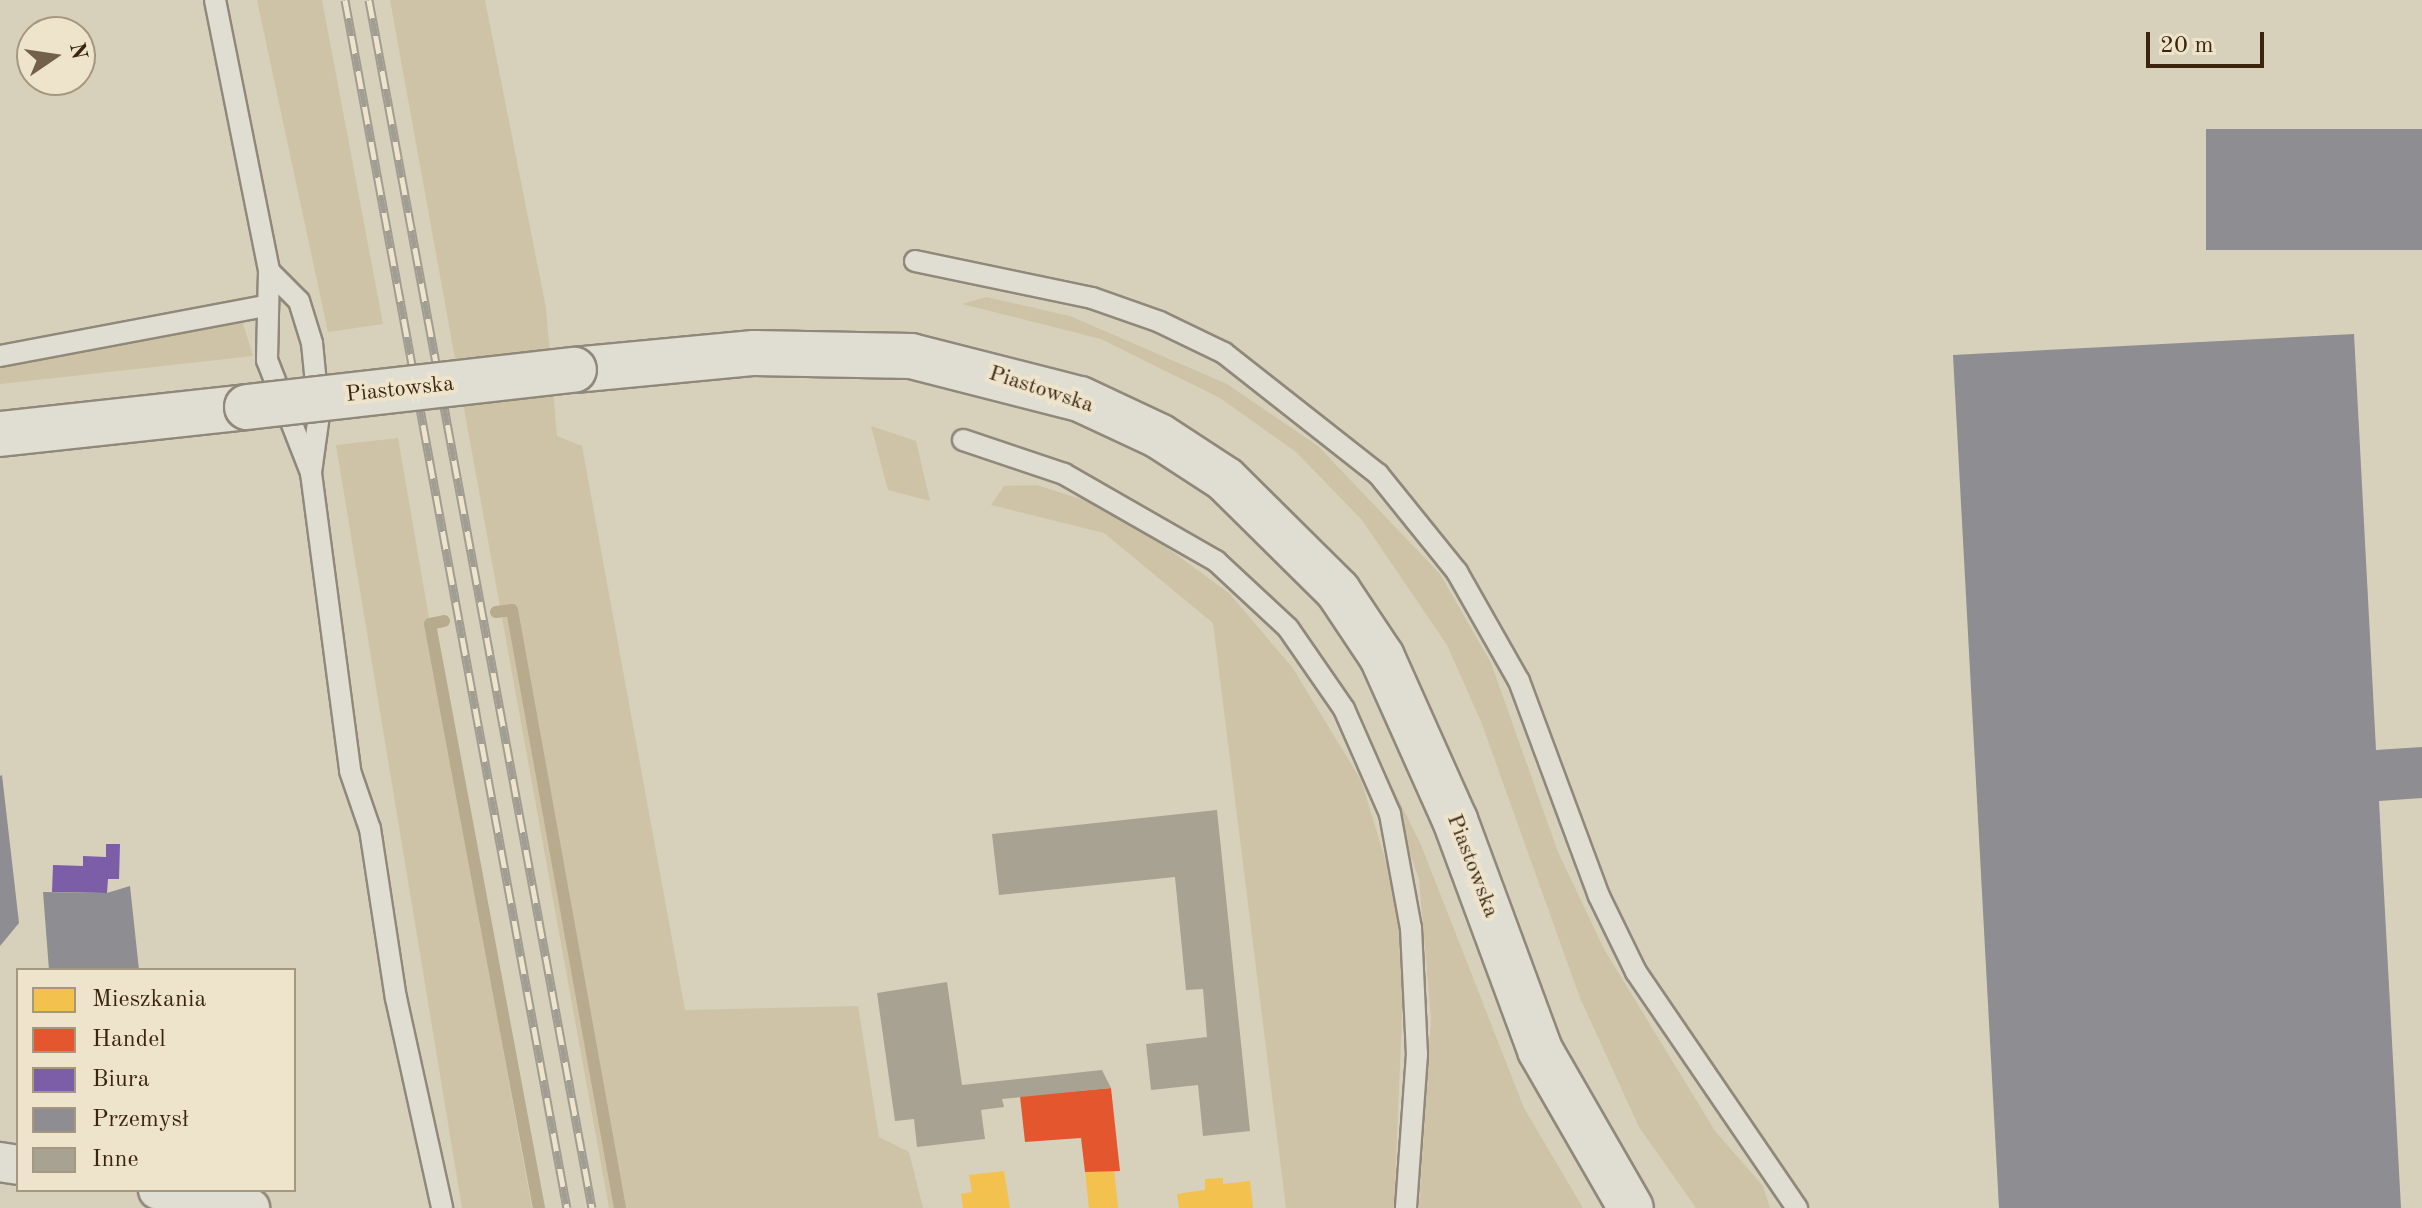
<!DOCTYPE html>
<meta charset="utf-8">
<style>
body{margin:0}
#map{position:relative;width:2422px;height:1208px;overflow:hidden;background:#d7d0bb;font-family:"Old Standard TT",serif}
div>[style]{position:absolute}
.green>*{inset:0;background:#cec3a6}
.homes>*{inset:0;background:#f2c14e;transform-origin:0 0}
.shops>*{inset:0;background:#e4572e}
.offices>*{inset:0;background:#7b5ea7}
.industry>*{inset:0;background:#8d8d92;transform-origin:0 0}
.stream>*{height:12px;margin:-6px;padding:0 6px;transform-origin:6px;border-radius:6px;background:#b8aa8c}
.building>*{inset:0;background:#a8a293}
.roads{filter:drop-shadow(2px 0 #90887a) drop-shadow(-2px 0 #90887a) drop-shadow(0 2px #90887a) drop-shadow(0 -2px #90887a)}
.service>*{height:20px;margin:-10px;padding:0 10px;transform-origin:10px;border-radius:10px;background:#e0ddd2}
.minor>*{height:38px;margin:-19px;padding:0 19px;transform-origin:19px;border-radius:19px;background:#e0ddd2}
.tertiary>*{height:44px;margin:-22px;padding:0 22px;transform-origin:22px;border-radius:22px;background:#e0ddd2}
.rail>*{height:9px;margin-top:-4.5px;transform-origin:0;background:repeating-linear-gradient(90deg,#ede4cb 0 18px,#a29d93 0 36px);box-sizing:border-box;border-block:2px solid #a29d93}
.bridges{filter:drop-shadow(2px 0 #90887a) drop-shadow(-2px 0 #90887a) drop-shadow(0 2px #90887a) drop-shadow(0 -2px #90887a)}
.tertiary-bridge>*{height:44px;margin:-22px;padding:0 22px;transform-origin:22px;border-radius:22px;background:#e0ddd2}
span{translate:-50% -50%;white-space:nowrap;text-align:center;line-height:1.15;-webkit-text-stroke:8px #ede4cb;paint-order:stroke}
.street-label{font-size:22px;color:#3b230e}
.legend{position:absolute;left:16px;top:968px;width:280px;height:224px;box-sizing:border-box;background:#ede4cb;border:2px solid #a6977f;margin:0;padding:10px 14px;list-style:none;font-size:24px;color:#3b230e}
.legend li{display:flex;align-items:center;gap:16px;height:40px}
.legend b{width:40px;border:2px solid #a6977f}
.north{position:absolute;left:16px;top:16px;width:80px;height:80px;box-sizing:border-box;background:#ede4cb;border:2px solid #a6977f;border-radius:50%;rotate:77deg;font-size:22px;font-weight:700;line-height:32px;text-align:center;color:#3b230e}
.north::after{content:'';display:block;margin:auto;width:28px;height:36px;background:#72604b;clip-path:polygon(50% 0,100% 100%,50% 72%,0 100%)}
.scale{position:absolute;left:2146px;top:32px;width:118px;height:36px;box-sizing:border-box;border:4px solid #3b230e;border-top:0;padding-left:10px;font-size:24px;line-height:28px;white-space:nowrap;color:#3b230e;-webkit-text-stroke:6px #ede4cb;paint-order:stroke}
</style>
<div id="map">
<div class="green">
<div style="clip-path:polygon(257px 0,322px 0,383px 324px,328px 332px)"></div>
<div style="clip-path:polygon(390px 0,485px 0,546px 308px,557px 436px,582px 446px,685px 1010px,858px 1006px,879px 1137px,909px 1152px,923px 1208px,609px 1208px)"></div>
<div style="clip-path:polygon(986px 297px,1070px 316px,1227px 384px,1318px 446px,1440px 574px,1491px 663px,1558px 852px,1604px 949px,1715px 1131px,1763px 1186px,1770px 1208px,1696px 1208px,1639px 1127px,1580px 998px,1482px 724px,1447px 645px,1362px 520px,1296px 452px,1220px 398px,1101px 339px,962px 304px)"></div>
<div style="clip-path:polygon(240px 314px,253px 356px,0 384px,0 352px)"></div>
<div style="clip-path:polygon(871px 426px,916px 441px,930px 501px,888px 490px)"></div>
<div style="clip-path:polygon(398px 438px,511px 1094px,532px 1208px,462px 1208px,336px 445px)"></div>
<div style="clip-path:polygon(1037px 485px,1115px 510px,1229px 593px,1292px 667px,1361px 780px,1393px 885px,1404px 970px,1394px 1208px,1286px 1208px,1213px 623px,1104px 533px,991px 505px,1004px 486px)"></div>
<div style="clip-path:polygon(1368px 737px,1421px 845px,1524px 1108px,1583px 1208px,1419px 1208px,1431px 1018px,1419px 879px)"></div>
</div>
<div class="homes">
<div style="left:1114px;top:1169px;width:39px;height:29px;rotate:84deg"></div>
<div style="clip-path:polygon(1004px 1171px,1010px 1208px,963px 1208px,961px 1194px,972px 1192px,969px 1175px)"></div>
<div style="clip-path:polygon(1223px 1178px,1223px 1184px,1250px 1181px,1253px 1208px,1179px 1208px,1177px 1194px,1205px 1190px,1205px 1179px)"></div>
</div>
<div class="shops">
<div style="clip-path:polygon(1111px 1088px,1120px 1171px,1085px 1172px,1081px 1138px,1025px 1142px,1020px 1096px)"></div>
</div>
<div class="offices">
<div style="clip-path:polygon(106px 844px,120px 844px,119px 879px,108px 879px,107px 893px,52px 892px,53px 865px,83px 866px,83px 856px,106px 857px)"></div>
</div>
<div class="industry">
<div style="left:2422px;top:129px;width:121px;height:216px;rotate:90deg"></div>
<div style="clip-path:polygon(2354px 334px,2376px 750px,2422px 747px,2422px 798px,2379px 801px,2401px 1208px,1999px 1208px,1953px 355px)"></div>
<div style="clip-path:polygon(2px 775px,19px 923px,0 946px,0 776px)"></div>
<div style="clip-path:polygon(130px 886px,139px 970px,49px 970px,43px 892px,107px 893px)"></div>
</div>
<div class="stream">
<div style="left:496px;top:612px;width:16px;rotate:-7deg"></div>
<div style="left:512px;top:610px;width:608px;rotate:79.76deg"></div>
<div style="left:444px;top:621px;width:14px;rotate:168deg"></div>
<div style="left:430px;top:624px;width:594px;rotate:79.43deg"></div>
</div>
<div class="building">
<div style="clip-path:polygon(1217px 810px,1250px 1131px,1203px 1136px,1198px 1085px,1151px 1090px,1146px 1044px,1207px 1037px,1203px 989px,1186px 990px,1175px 877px,999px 895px,992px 834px)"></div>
<div style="clip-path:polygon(947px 982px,962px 1085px,1102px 1070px,1111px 1088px,1002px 1099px,1004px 1107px,981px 1110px,985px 1139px,917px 1147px,914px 1119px,895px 1121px,877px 993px)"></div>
</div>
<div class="roads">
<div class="service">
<div style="left:215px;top:0;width:276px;rotate:78.7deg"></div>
<div style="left:269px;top:271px;width:89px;rotate:91.3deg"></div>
<div style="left:267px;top:360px;width:121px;rotate:68.7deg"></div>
<div style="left:311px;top:473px;width:301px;rotate:82.5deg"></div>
<div style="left:350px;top:771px;width:61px;rotate:71deg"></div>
<div style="left:370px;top:829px;width:171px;rotate:81.3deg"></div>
<div style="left:396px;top:998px;width:215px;rotate:77.6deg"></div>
<div style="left:915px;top:261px;width:181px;rotate:11.8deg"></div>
<div style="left:1092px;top:298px;width:72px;rotate:19.4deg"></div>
<div style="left:1160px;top:322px;width:71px;rotate:25.8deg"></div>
<div style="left:1224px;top:353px;width:196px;rotate:38.2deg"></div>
<div style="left:1378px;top:474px;width:126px;rotate:51.1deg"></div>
<div style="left:1457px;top:572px;width:125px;rotate:60.4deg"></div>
<div style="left:1519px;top:681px;width:229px;rotate:69.6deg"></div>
<div style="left:1599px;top:896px;width:85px;rotate:64deg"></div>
<div style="left:1636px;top:972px;width:286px;rotate:55.7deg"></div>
<div style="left:269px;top:271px;width:42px;rotate:45deg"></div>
<div style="left:299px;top:301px;width:44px;rotate:72.8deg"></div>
<div style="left:312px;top:343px;width:72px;rotate:84.4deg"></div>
<div style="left:319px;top:415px;width:59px;rotate:97.9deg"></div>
<div style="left:0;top:356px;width:269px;rotate:-10.7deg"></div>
<div style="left:963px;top:440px;width:107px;rotate:18.6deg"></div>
<div style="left:1064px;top:474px;width:175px;rotate:29.8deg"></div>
<div style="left:1216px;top:561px;width:98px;rotate:42.9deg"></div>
<div style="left:1288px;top:628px;width:98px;rotate:55.3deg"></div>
<div style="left:1344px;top:709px;width:115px;rotate:66.3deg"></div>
<div style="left:1390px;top:814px;width:116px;rotate:79.6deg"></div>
<div style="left:1411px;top:928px;width:126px;rotate:87.3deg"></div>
<div style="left:1417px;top:1054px;width:154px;rotate:94.1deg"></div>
</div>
<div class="minor">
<div style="left:0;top:1162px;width:18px;rotate:9deg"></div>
<div style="left:158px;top:1190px;width:94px;rotate:11.1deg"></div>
</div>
<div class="tertiary">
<div style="left:574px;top:370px;width:181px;rotate:-5.4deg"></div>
<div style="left:754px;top:353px;width:157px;rotate:1.1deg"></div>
<div style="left:911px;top:356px;width:174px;rotate:14.3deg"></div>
<div style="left:1080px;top:399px;width:87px;rotate:25.1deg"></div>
<div style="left:1159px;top:436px;width:79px;rotate:33.1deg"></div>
<div style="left:1225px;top:479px;width:159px;rotate:44.7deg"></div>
<div style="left:1338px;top:591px;width:79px;rotate:56.3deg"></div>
<div style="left:1382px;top:657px;width:179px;rotate:65.9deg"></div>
<div style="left:1455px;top:820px;width:245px;rotate:69.7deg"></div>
<div style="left:1540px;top:1050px;width:182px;rotate:60.1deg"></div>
<div style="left:0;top:434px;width:248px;rotate:-6.2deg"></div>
</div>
</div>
<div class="rail">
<div style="left:345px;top:0;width:1228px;rotate:79.59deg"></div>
<div style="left:369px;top:0;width:1228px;rotate:79.54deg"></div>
</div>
<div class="bridges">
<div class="tertiary-bridge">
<div style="left:247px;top:407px;width:329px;rotate:-6.5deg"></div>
</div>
</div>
<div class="street-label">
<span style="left:400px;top:390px;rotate:-6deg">Piastowska</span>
<span style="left:1041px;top:390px;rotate:18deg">Piastowska</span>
<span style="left:1472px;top:866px;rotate:69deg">Piastowska</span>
</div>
<ul class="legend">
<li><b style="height:22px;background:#f2c14e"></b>Mieszkania</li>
<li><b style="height:22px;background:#e4572e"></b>Handel</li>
<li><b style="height:22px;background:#7b5ea7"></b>Biura</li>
<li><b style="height:22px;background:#8d8d92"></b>Przemysł</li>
<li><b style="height:22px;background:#a8a293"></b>Inne</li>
</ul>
<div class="north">N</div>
<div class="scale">20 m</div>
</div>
